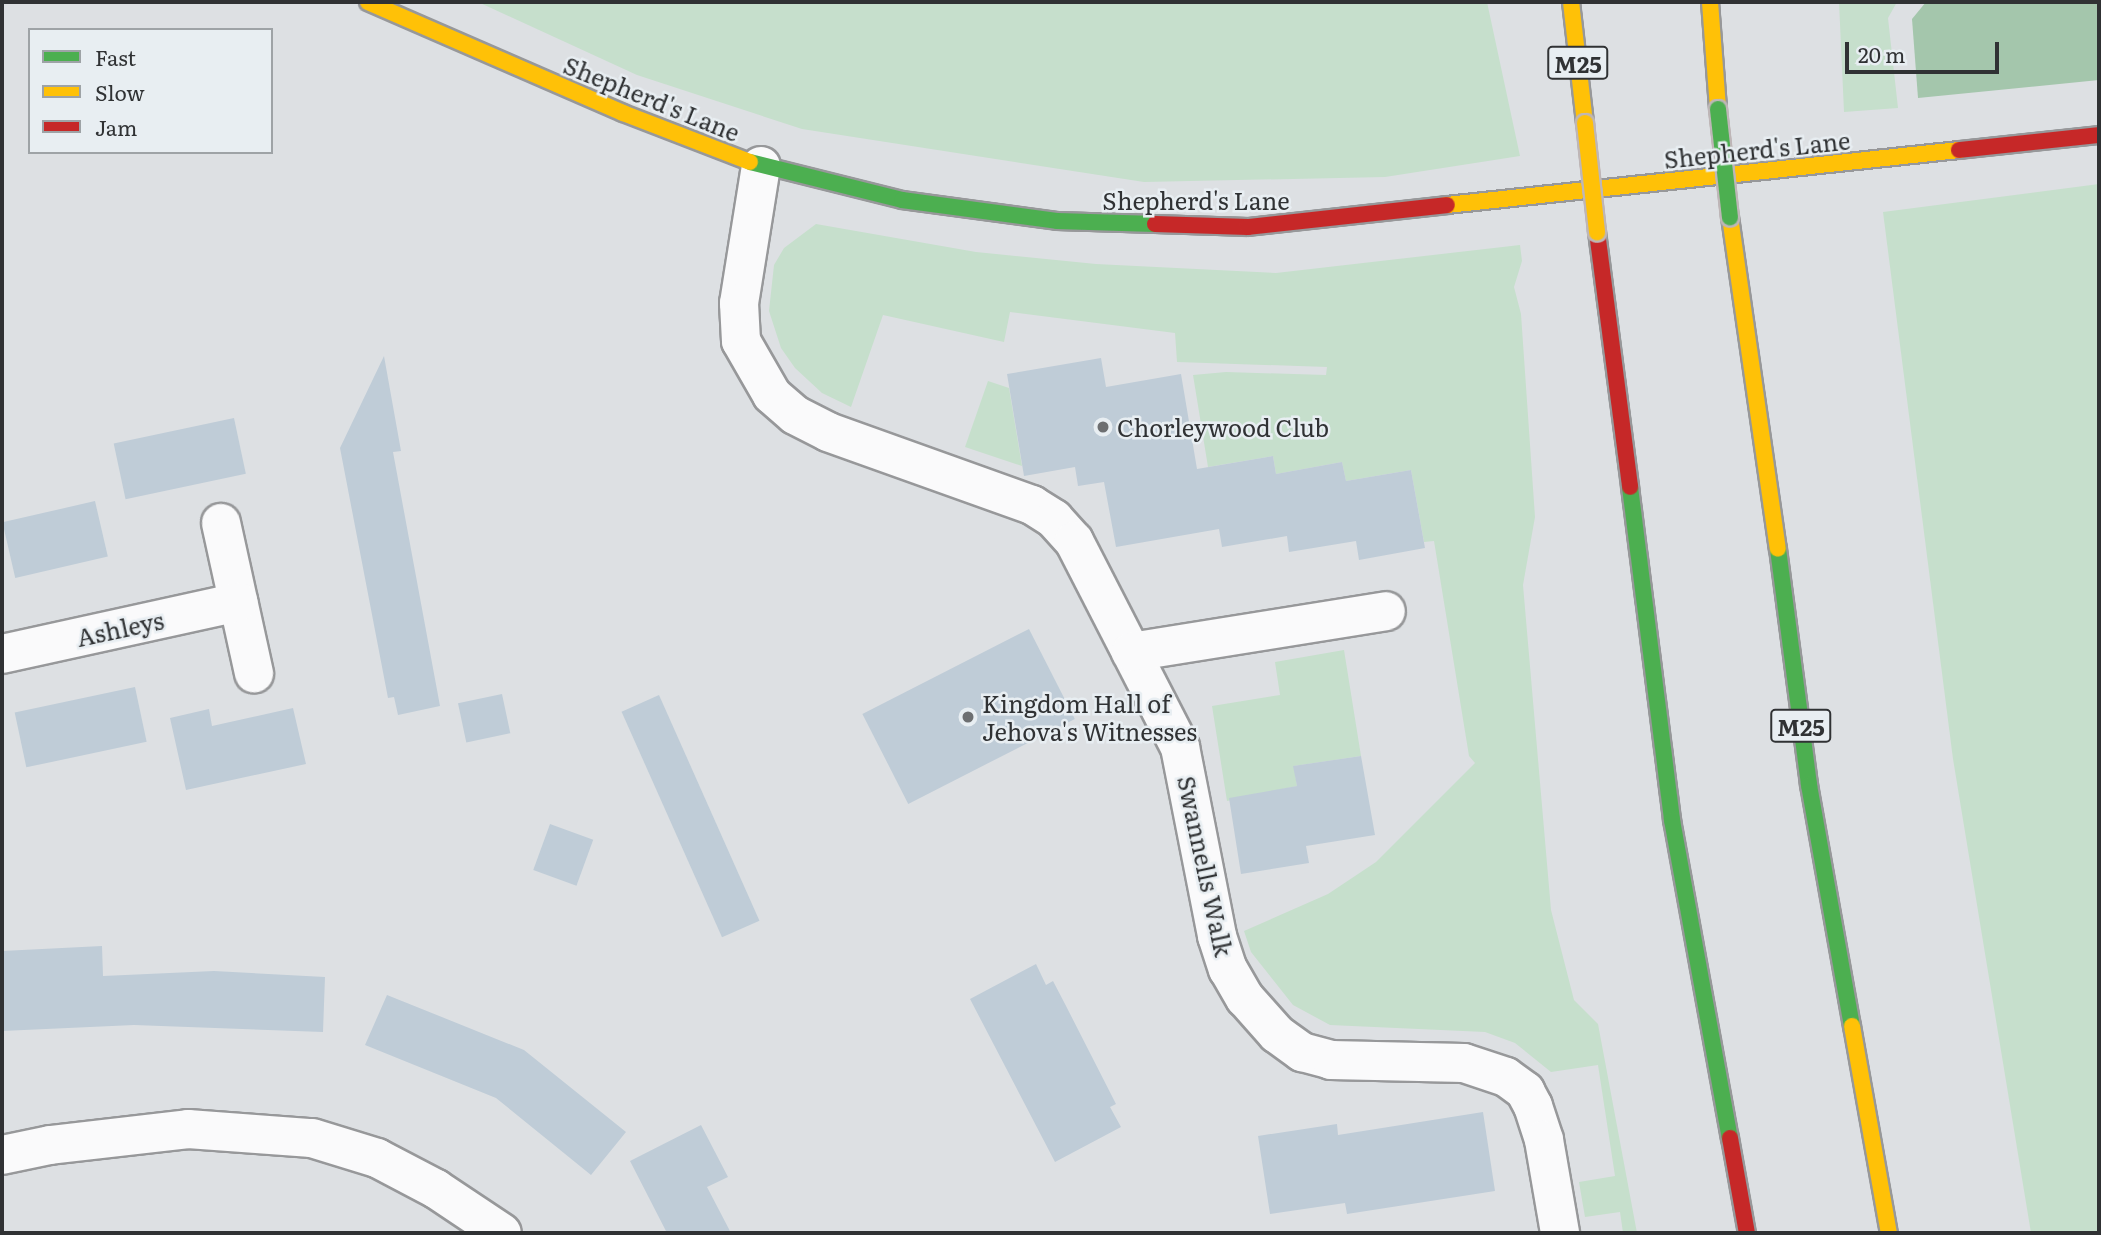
<!DOCTYPE html>
<style>
body{margin:0}
#map{position:relative;width:2101px;height:1235px;overflow:hidden;background:#dde0e3;font-family:Literata,serif}
div>[style]{position:absolute}
.green>*{inset:0;background:#c6dfcc}
.forest>*{inset:0;background:#a4c6ac}
.building>*{inset:0;background:#bfccd7;transform-origin:0 0}
.roads{filter:drop-shadow(2px 0 #97989a) drop-shadow(-2px 0 #97989a) drop-shadow(0 2px #97989a) drop-shadow(0 -2px #97989a)}
.street>*{height:38px;margin:-19px;padding:0 19px;transform-origin:19px;border-radius:19px;background:#fafafb}
.fast>*{height:16px;margin:-8px;padding:0 8px;transform-origin:8px;border-radius:8px;background:#4caf50}
.slow>*{height:16px;margin:-8px;padding:0 8px;transform-origin:8px;border-radius:8px;background:#ffc107}
.jam>*{height:16px;margin:-8px;padding:0 8px;transform-origin:8px;border-radius:8px;background:#c62828}
.bridges{filter:drop-shadow(2px 0 #beb6b7) drop-shadow(-2px 0 #beb6b7) drop-shadow(0 2px #beb6b7) drop-shadow(0 -2px #beb6b7)}
.fast-bridge>*{height:16px;margin:-8px;padding:0 8px;transform-origin:8px;border-radius:8px;background:#4caf50}
.slow-bridge>*{height:16px;margin:-8px;padding:0 8px;transform-origin:8px;border-radius:8px;background:#ffc107}
.dots>*{width:19px;height:19px;translate:-50% -50%;box-sizing:border-box;border:4px solid #e8eef2;border-radius:50%}
span{translate:-50% -50%;white-space:nowrap;text-align:center;line-height:1.15;-webkit-text-stroke:5px #e8eef2;paint-order:stroke}
.shield-label span{padding:2px 5px;background:#e8eef2;border:2px solid;border-radius:5px;-webkit-text-stroke-width:0}
.shield-label{font-size:23px;color:#303234;font-weight:700}
.street-label{font-size:24px;color:#303234}
.poi-label{font-size:24px;color:#303234}
.left{translate:0 -50%;text-align:left}
.frame{position:absolute;inset:0;border:4px solid #303234;pointer-events:none}
.legend{position:absolute;left:28px;top:28px;width:245px;height:126px;box-sizing:border-box;background:#e8eef2;border:2px solid #9ea3a6;margin:0;padding:9px 12px;list-style:none;font-size:21px;color:#303234}
.legend li{display:flex;align-items:center;gap:14px;height:35px}
.legend b{width:35px;border:2px solid #9ea3a6}
.scale{position:absolute;left:1845px;top:42px;width:154px;height:32px;box-sizing:border-box;border:4px solid #303234;border-top:0;padding-left:9px;font-size:21px;line-height:24px;white-space:nowrap;color:#303234;-webkit-text-stroke:5px #e8eef2;paint-order:stroke}
</style>
<div id="map">
<div class="green">
<div style="clip-path:polygon(478px 2px,1487px 2px,1520px 156px,1385px 177px,1144px 182px,802px 129px,637px 75px)"></div>
<div style="clip-path:polygon(1839px 2px,1897px 2px,1888px 18px,1898px 108px,1844px 112px)"></div>
<div style="clip-path:polygon(2099px 184px,2099px 1233px,2031px 1233px,1953px 759px,1883px 212px)"></div>
<div style="clip-path:polygon(816px 224px,976px 252px,1096px 264px,1276px 273px,1520px 245px,1522px 261px,1514px 287px,1521px 314px,1535px 517px,1523px 585px,1551px 910px,1574px 1000px,1598px 1024px,1637px 1233px,1623px 1233px,1620px 1212px,1585px 1217px,1579px 1182px,1615px 1176px,1598px 1065px,1551px 1072px,1515px 1043px,1485px 1032px,1330px 1025px,1293px 1005px,1251px 952px,1244px 931px,1328px 894px,1376px 862px,1475px 763px,1469px 756px,1434px 541px,1424px 542px,1411px 470px,1346px 481px,1342px 462px,1276px 474px,1273px 456px,1208px 467px,1193px 375px,1226px 372px,1326px 375px,1327px 367px,1177px 362px,1175px 333px,1010px 312px,1004px 342px,883px 315px,851px 407px,822px 393px,795px 368px,781px 348px,769px 311px,774px 265px,784px 248px)"></div>
<div style="clip-path:polygon(988px 381px,1009px 388px,1022px 466px,965px 447px)"></div>
<div style="clip-path:polygon(1344px 650px,1361px 756px,1294px 766px,1297px 786px,1227px 801px,1212px 706px,1280px 695px,1275px 662px)"></div>
</div>
<div class="forest">
<div style="clip-path:polygon(1926px 2px,2099px 2px,2099px 80px,1918px 98px,1912px 19px)"></div>
</div>
<div class="building">
<div style="clip-path:polygon(384px 356px,401px 451px,393px 452px,440px 706px,398px 715px,394px 697px,388px 698px,340px 448px)"></div>
<div style="clip-path:polygon(1101px 358px,1106px 387px,1181px 374px,1197px 469px,1273px 456px,1276px 474px,1342px 462px,1346px 481px,1411px 470px,1425px 548px,1359px 560px,1356px 541px,1289px 552px,1287px 536px,1222px 547px,1219px 529px,1116px 547px,1104px 482px,1078px 486px,1075px 467px,1024px 476px,1007px 374px)"></div>
<div style="left:234px;top:418px;width:57px;height:123px;rotate:78deg"></div>
<div style="left:95px;top:501px;width:57px;height:95px;rotate:77deg"></div>
<div style="left:1029px;top:629px;width:101px;height:187px;rotate:63deg"></div>
<div style="left:135px;top:687px;width:56px;height:123px;rotate:78deg"></div>
<div style="left:502px;top:694px;width:40px;height:45px;rotate:78deg"></div>
<div style="left:659px;top:695px;width:247px;height:41px;rotate:66deg"></div>
<div style="clip-path:polygon(293px 708px,306px 764px,186px 790px,170px 718px,209px 709px,212px 726px)"></div>
<div style="clip-path:polygon(1361px 756px,1375px 835px,1306px 846px,1309px 863px,1241px 874px,1229px 798px,1297px 786px,1293px 766px)"></div>
<div style="left:550px;top:824px;width:46px;height:49px;rotate:20deg"></div>
<div style="clip-path:polygon(102px 946px,103px 976px,214px 971px,325px 977px,323px 1032px,134px 1025px,2px 1031px,2px 951px)"></div>
<div style="clip-path:polygon(1036px 964px,1046px 985px,1053px 981px,1065px 1004px,1116px 1104px,1110px 1107px,1121px 1127px,1055px 1162px,970px 999px)"></div>
<div style="clip-path:polygon(387px 995px,524px 1050px,626px 1132px,591px 1175px,496px 1098px,365px 1045px)"></div>
<div style="clip-path:polygon(1483px 1112px,1495px 1191px,1347px 1214px,1345px 1203px,1270px 1214px,1258px 1136px,1337px 1124px,1338px 1135px)"></div>
<div style="clip-path:polygon(701px 1125px,728px 1177px,707px 1187px,731px 1233px,667px 1233px,630px 1161px)"></div>
</div>
<div class="roads">
<div class="street">
<div style="left:761px;top:166px;width:139px;rotate:99.1deg"></div>
<div style="left:739px;top:303px;width:38px;rotate:87deg"></div>
<div style="left:741px;top:341px;width:62px;rotate:60.1deg"></div>
<div style="left:772px;top:395px;width:30px;rotate:41deg"></div>
<div style="left:795px;top:415px;width:37px;rotate:27deg"></div>
<div style="left:828px;top:432px;width:217px;rotate:19.7deg"></div>
<div style="left:1032px;top:505px;width:26px;rotate:32deg"></div>
<div style="left:1054px;top:519px;width:30px;rotate:48deg"></div>
<div style="left:1074px;top:541px;width:232px;rotate:62.8deg"></div>
<div style="left:1180px;top:747px;width:193px;rotate:78.9deg"></div>
<div style="left:1217px;top:936px;width:35px;rotate:72deg"></div>
<div style="left:1228px;top:969px;width:34px;rotate:60deg"></div>
<div style="left:1245px;top:998px;width:48px;rotate:48.4deg"></div>
<div style="left:1277px;top:1034px;width:31px;rotate:36deg"></div>
<div style="left:1302px;top:1052px;width:30px;rotate:15deg"></div>
<div style="left:1331px;top:1060px;width:133px;rotate:1.3deg"></div>
<div style="left:1464px;top:1063px;width:44px;rotate:18.4deg"></div>
<div style="left:1506px;top:1077px;width:24px;rotate:36deg"></div>
<div style="left:1525px;top:1091px;width:17px;rotate:62deg"></div>
<div style="left:1533px;top:1106px;width:36px;rotate:72deg"></div>
<div style="left:1544px;top:1140px;width:94px;rotate:80.2deg"></div>
<div style="left:221px;top:523px;width:154px;rotate:77.6deg"></div>
<div style="left:1131px;top:652px;width:258px;rotate:-9.1deg"></div>
<div style="left:2px;top:654px;width:242px;rotate:-12.4deg"></div>
<div style="left:2px;top:1155px;width:49px;rotate:-11.8deg"></div>
<div style="left:50px;top:1145px;width:139px;rotate:-6.6deg"></div>
<div style="left:188px;top:1129px;width:124px;rotate:4.2deg"></div>
<div style="left:312px;top:1138px;width:68px;rotate:17.1deg"></div>
<div style="left:377px;top:1158px;width:67px;rotate:27.7deg"></div>
<div style="left:436px;top:1189px;width:79px;rotate:33.7deg"></div>
</div>
<div class="fast">
<div style="left:750px;top:162px;width:157px;rotate:14deg"></div>
<div style="left:902px;top:200px;width:156px;rotate:7.7deg"></div>
<div style="left:1057px;top:221px;width:98px;rotate:1.8deg"></div>
<div style="left:1630px;top:487px;width:336px;rotate:82.8deg"></div>
<div style="left:1672px;top:820px;width:323px;rotate:79.7deg"></div>
<div style="left:1778px;top:549px;width:238px;rotate:82.5deg"></div>
<div style="left:1809px;top:785px;width:245px;rotate:79.9deg"></div>
</div>
<div class="slow">
<div style="left:368px;top:2px;width:278px;rotate:23.5deg"></div>
<div style="left:623px;top:113px;width:136px;rotate:21.1deg"></div>
<div style="left:1571px;top:2px;width:122px;rotate:83.4deg"></div>
<div style="left:1710px;top:2px;width:107px;rotate:85.7deg"></div>
<div style="left:1447px;top:205px;width:515px;rotate:-6.13deg"></div>
<div style="left:1730px;top:217px;width:335px;rotate:81.8deg"></div>
<div style="left:1852px;top:1026px;width:210px;rotate:79.9deg"></div>
</div>
<div class="jam">
<div style="left:1959px;top:150px;width:141px;rotate:-6.1deg"></div>
<div style="left:1155px;top:224px;width:93px;rotate:1.8deg"></div>
<div style="left:1248px;top:227px;width:200px;rotate:-6.3deg"></div>
<div style="left:1597px;top:232px;width:257px;rotate:82.6deg"></div>
<div style="left:1730px;top:1138px;width:97px;rotate:79.9deg"></div>
</div>
</div>
<div class="bridges">
<div class="fast-bridge">
<div style="left:1718px;top:109px;width:109px;rotate:83.7deg"></div>
</div>
<div class="slow-bridge">
<div style="left:1585px;top:123px;width:110px;rotate:83.7deg"></div>
</div>
</div>
<div class="dots">
<div style="left:1103px;top:427px;background:#6d6f71"></div>
<div style="left:968px;top:717px;background:#6d6f71"></div>
</div>
<div class="shield-label">
<span style="left:1578px;top:63px">M25</span>
<span style="left:1801px;top:726px">M25</span>
</div>
<div class="street-label">
<span style="left:652px;top:98px;rotate:22deg">Shepherd's Lane</span>
<span style="left:1757px;top:149px;rotate:-6deg">Shepherd's Lane</span>
<span style="left:1196px;top:200px">Shepherd's Lane</span>
<span style="left:120px;top:628px;rotate:-12deg">Ashleys</span>
<span style="left:1206px;top:866px;rotate:78deg">Swannells Walk</span>
</div>
<div class="poi-label">
<span class="left" style="left:1117px;top:427px">Chorleywood Club</span>
<span class="left" style="left:982px;top:717px">Kingdom Hall of<br>Jehova's Witnesses</span>
</div>
<div class="frame"></div>
<ul class="legend">
<li><b style="height:9px;background:#4caf50"></b>Fast</li>
<li><b style="height:9px;background:#ffc107"></b>Slow</li>
<li><b style="height:9px;background:#c62828"></b>Jam</li>
</ul>
<div class="scale">20 m</div>
</div>
